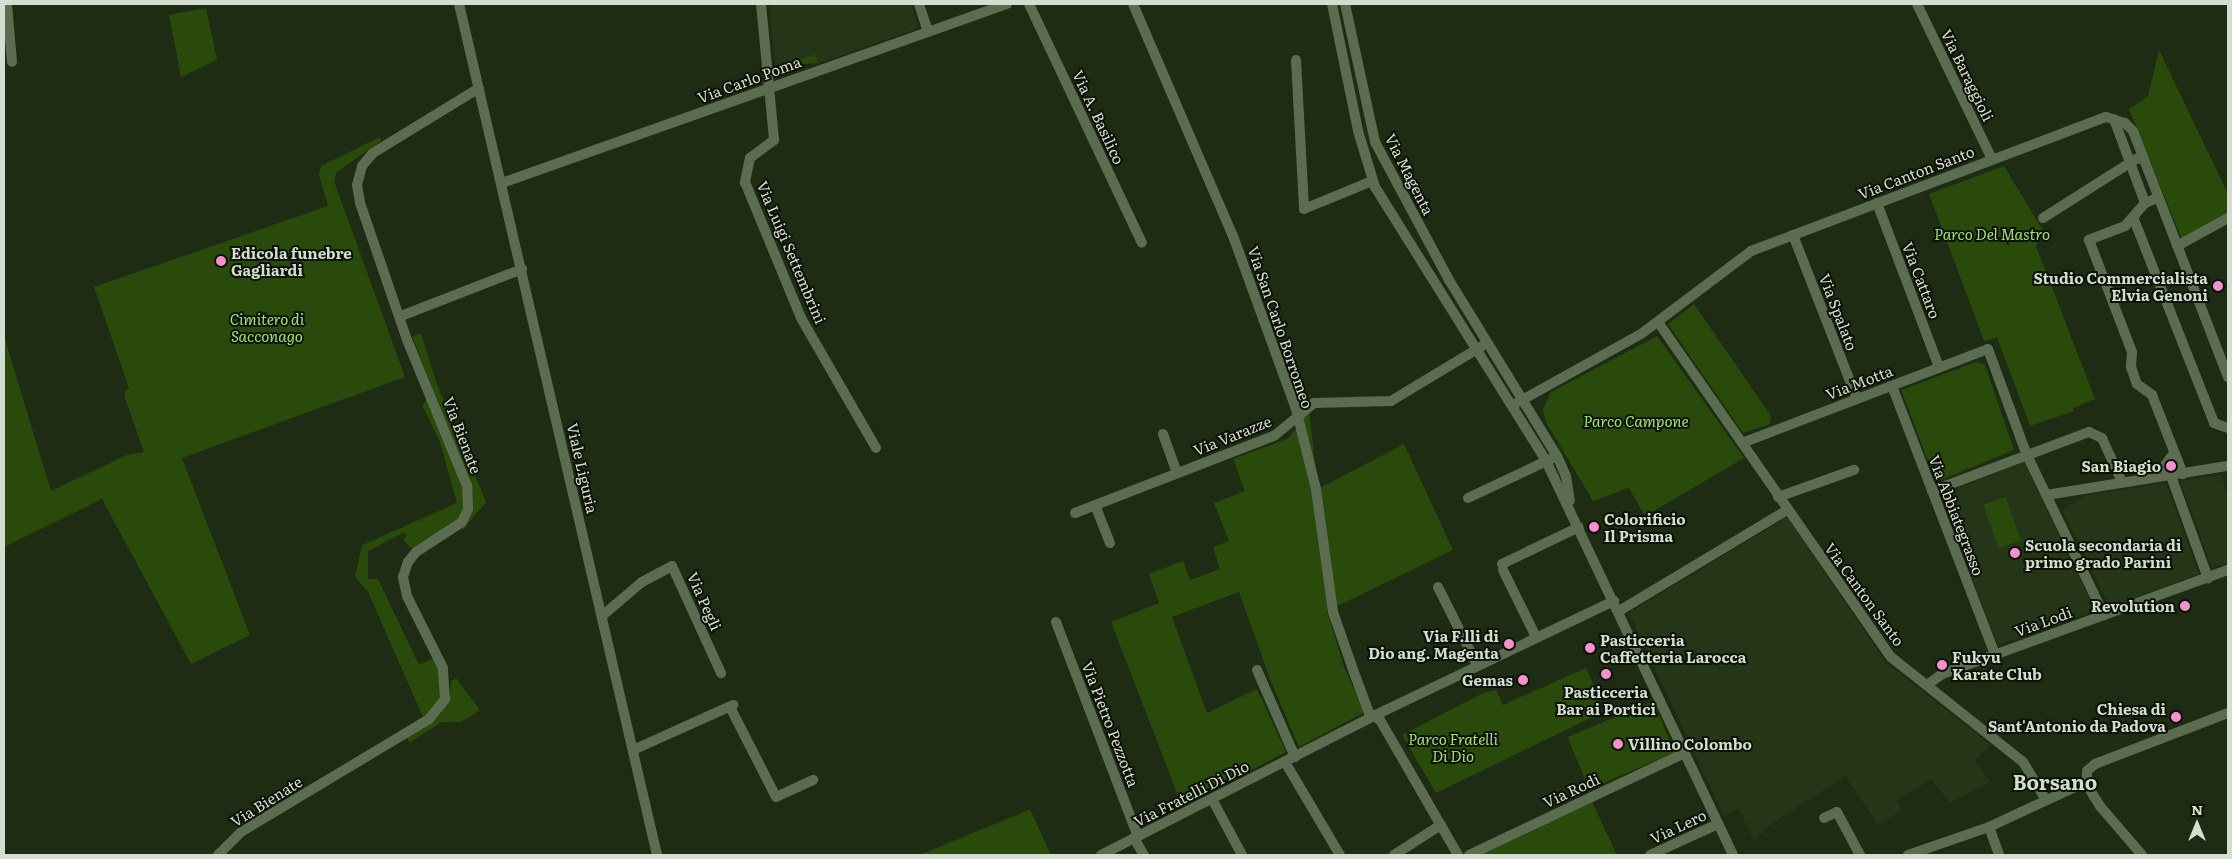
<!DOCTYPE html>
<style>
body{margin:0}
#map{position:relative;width:2232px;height:859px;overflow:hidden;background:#1d2c13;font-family:Literata,serif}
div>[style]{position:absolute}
.built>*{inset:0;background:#253618}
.green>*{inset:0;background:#294a0b;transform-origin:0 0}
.minor>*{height:10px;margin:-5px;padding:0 5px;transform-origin:5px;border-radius:5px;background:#5b6c51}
.dots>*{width:14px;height:14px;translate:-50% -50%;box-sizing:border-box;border:2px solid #0c1208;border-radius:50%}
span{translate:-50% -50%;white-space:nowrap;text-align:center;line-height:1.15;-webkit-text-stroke:4px #0c1208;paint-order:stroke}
.street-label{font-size:15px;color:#d4dece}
.park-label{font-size:15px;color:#a0e372;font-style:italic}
.poi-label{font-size:15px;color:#d4dece;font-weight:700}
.left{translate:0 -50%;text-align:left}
.right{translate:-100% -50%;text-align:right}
.district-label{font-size:20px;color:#d4dece;font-weight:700}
.frame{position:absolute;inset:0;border:5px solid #d4dece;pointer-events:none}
.north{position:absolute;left:2172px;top:799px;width:50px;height:50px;-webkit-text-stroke:4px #0c1208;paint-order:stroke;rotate:0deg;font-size:14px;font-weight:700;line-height:20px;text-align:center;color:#d4dece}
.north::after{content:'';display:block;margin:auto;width:18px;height:22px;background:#d4dece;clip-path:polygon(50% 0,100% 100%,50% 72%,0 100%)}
</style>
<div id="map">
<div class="built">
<div style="clip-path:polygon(769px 4px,911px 4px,919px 28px,819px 63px,815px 54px,778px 66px,775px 61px)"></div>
<div style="clip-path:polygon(2024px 462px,2095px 611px,1998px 645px,1941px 495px)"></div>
<div style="clip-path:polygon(2220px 475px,2228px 495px,2228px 563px,2212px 568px,2180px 481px)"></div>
<div style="clip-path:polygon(2166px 483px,2199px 574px,2110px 607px,2062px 510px,2087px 495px)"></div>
<div style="clip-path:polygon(1787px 517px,1886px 663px,1991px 745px,1975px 760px,1990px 782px,1949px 803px,1932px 779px,1896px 801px,1902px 810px,1878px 825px,1846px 776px,1771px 824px,1754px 841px,1739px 809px,1724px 816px,1629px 613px)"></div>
</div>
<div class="green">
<div style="clip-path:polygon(206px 8px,217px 60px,181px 77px,169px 15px)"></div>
<div style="clip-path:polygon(2159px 50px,2228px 194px,2228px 215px,2182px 240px,2129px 109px,2148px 96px)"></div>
<div style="clip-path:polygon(815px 54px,819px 63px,781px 66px)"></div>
<div style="clip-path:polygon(380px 137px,381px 141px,337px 172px,334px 181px,405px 377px,182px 458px,250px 635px,191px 664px,102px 499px,4px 547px,4px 336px,51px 491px,127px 455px,144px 452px,125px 398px,125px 391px,129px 388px,94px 287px,328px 206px,319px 175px,321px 166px)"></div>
<div style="clip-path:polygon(2004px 166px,2042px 229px,2036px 246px,2095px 399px,2073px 408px,2074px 411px,2030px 426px,1997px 337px,1984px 341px,1929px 194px)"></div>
<div style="clip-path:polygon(1694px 304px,1771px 416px,1770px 424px,1743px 433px,1668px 324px)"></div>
<div style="clip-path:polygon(421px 334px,437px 384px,486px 502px,462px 531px,469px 482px,412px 336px)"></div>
<div style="clip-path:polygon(1657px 336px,1744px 458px,1645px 516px,1629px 488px,1593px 501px,1546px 422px,1543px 409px,1551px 392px)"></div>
<div style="clip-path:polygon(1976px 362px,1985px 365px,2014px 450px,1936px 482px,1901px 390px)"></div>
<div style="clip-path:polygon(428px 399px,462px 485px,465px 506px,455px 523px,414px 547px,409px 547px,404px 540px,407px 534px,403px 533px,368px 551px,368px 579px,378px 579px,419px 665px,433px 658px,439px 669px,443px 690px,437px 707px,423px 717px,368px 592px,355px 577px,362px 545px,457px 503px,440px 442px,422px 405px)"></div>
<div style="clip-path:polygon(1309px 410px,1318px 489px,1404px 444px,1453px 550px,1327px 611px,1344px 667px,1365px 712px,1299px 747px,1270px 679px,1239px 592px,1172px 617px,1207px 713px,1257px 689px,1286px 752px,1182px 806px,1111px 622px,1159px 603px,1149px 574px,1183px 561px,1190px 580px,1220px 569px,1213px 547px,1229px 541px,1214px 503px,1245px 491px,1233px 459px,1289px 438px)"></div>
<div style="left:2006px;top:497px;width:46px;height:24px;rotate:71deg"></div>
<div style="clip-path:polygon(1586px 668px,1598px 695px,1601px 713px,1436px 793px,1402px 735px,1483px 693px,1496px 690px,1503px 705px)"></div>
<div style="clip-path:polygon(456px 678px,480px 710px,461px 722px,442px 722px,409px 743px,407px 737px,440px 714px,450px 695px,451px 681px)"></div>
<div style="left:1653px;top:701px;width:56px;height:93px;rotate:67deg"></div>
<div style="clip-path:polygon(1592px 802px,1617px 855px,1478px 855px)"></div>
<div style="clip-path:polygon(1030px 809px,1051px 855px,919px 855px,1017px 815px)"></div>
</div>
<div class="minor">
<div style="left:7px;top:4px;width:58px;rotate:85.1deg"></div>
<div style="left:459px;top:4px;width:874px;rotate:76.9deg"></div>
<div style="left:761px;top:4px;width:137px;rotate:84.5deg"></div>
<div style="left:774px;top:140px;width:30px;rotate:143deg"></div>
<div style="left:750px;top:158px;width:25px;rotate:102deg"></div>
<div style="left:745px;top:182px;width:147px;rotate:67.6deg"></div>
<div style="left:801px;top:318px;width:150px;rotate:60deg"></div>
<div style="left:919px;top:4px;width:29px;rotate:72deg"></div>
<div style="left:1029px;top:4px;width:264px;rotate:64.7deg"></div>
<div style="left:1133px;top:4px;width:253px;rotate:66.7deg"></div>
<div style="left:1233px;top:236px;width:184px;rotate:70deg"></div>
<div style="left:1296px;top:409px;width:82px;rotate:76deg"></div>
<div style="left:1316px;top:489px;width:124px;rotate:82.1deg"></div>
<div style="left:1333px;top:612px;width:67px;rotate:70.8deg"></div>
<div style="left:1355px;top:675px;width:40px;rotate:69.8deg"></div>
<div style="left:1369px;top:713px;width:13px;rotate:32deg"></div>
<div style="left:1380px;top:720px;width:156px;rotate:60deg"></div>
<div style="left:1332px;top:4px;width:130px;rotate:78.4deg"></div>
<div style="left:1358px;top:131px;width:59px;rotate:73.1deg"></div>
<div style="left:1375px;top:187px;width:323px;rotate:58deg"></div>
<div style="left:1546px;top:461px;width:436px;rotate:64.6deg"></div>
<div style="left:1345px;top:4px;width:141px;rotate:77.7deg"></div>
<div style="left:1375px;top:142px;width:157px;rotate:61.8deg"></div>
<div style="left:1449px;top:280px;width:206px;rotate:58.5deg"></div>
<div style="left:1557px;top:456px;width:22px;rotate:66deg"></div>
<div style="left:1566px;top:476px;width:25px;rotate:81deg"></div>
<div style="left:1917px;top:4px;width:172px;rotate:64.2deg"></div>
<div style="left:1296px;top:60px;width:149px;rotate:86.9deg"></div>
<div style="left:1304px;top:209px;width:74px;rotate:-22.4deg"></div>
<div style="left:2114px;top:119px;width:90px;rotate:69.7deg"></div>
<div style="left:502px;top:183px;width:536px;rotate:-19.52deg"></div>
<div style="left:2157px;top:198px;width:13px;rotate:157deg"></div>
<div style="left:2145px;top:203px;width:30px;rotate:131deg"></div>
<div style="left:2125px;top:226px;width:39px;rotate:159deg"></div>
<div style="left:2089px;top:240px;width:120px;rotate:69deg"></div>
<div style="left:2132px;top:352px;width:15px;rotate:94deg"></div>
<div style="left:2131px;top:367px;width:18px;rotate:71deg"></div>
<div style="left:2137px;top:384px;width:19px;rotate:36deg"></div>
<div style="left:2152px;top:395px;width:85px;rotate:68.6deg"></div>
<div style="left:1877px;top:203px;width:175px;rotate:69.3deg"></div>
<div style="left:2133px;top:217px;width:221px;rotate:68.5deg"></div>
<div style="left:2214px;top:423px;width:15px;rotate:20deg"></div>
<div style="left:2043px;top:218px;width:110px;rotate:-32.4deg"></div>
<div style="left:2136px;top:159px;width:7px;rotate:-8deg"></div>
<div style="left:1793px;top:235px;width:176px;rotate:68.7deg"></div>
<div style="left:2177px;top:246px;width:58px;rotate:-28.8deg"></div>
<div style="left:401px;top:316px;width:130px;rotate:-21.2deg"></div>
<div style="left:1658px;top:322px;width:408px;rotate:55.2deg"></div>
<div style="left:1891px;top:657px;width:169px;rotate:38.5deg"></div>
<div style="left:2023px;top:762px;width:44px;rotate:58.8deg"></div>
<div style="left:1892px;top:386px;width:288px;rotate:69deg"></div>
<div style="left:1513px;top:405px;width:146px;rotate:-29deg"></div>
<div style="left:1641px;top:334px;width:138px;rotate:-37deg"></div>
<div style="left:1751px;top:251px;width:379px;rotate:-20.7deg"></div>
<div style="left:2106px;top:117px;width:20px;rotate:18deg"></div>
<div style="left:2125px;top:123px;width:11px;rotate:45deg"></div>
<div style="left:2133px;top:131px;width:264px;rotate:68.9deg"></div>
<div style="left:1163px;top:434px;width:41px;rotate:70.3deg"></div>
<div style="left:1742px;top:443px;width:263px;rotate:-20.9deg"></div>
<div style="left:1988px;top:349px;width:111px;rotate:69.9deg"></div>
<div style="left:2026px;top:453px;width:180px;rotate:64.3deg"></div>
<div style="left:2171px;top:476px;width:109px;rotate:70.1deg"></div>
<div style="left:2156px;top:477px;width:30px;rotate:-53deg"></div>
<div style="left:1932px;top:491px;width:168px;rotate:-20.6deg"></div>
<div style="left:2089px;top:432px;width:14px;rotate:25deg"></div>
<div style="left:2102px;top:438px;width:48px;rotate:65.6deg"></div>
<div style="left:2046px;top:495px;width:184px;rotate:-9.1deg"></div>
<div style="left:1778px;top:497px;width:81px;rotate:-19.6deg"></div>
<div style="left:1468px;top:498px;width:92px;rotate:-25.2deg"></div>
<div style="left:1095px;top:505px;width:41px;rotate:68.5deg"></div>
<div style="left:1075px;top:513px;width:213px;rotate:-21.2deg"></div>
<div style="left:1274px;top:436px;width:52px;rotate:-39.5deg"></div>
<div style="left:1314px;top:403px;width:77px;rotate:-1.5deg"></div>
<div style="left:1391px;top:401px;width:106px;rotate:-31.1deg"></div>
<div style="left:1502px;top:564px;width:85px;rotate:-25.7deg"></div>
<div style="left:1503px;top:570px;width:75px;rotate:63.8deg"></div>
<div style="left:1438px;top:587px;width:87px;rotate:63.4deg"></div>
<div style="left:1619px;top:611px;width:196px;rotate:-31deg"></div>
<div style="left:602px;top:616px;width:52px;rotate:-40.4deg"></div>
<div style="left:642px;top:582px;width:34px;rotate:-28deg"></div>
<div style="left:672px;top:566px;width:118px;rotate:65.4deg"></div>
<div style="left:1056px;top:622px;width:230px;rotate:69.1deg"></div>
<div style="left:1257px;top:670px;width:95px;rotate:66.4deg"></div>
<div style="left:1927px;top:685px;width:19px;rotate:-36deg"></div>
<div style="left:1942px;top:674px;width:304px;rotate:-20deg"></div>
<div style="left:730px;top:707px;width:101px;rotate:62.9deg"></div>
<div style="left:776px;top:797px;width:41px;rotate:-24.7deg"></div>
<div style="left:633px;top:750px;width:110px;rotate:-24.2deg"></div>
<div style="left:1285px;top:762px;width:108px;rotate:59.4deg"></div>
<div style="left:1212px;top:799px;width:64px;rotate:61.8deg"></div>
<div style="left:1824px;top:818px;width:14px;rotate:-25deg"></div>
<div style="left:1837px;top:812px;width:49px;rotate:61.9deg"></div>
<div style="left:1989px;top:827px;width:30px;rotate:70deg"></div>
<div style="left:1134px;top:838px;width:20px;rotate:60deg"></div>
<div style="left:218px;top:855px;width:33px;rotate:-45deg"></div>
<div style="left:241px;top:832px;width:219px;rotate:-31deg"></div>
<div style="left:429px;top:719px;width:26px;rotate:-51deg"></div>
<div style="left:445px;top:699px;width:31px;rotate:-94deg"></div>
<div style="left:443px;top:668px;width:80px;rotate:-116.6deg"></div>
<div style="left:407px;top:596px;width:19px;rotate:-102deg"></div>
<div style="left:403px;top:577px;width:16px;rotate:-72deg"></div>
<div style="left:408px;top:562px;width:13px;rotate:-51deg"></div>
<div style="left:416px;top:552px;width:55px;rotate:-33.1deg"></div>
<div style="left:462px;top:522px;width:14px;rotate:-65deg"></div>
<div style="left:468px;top:509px;width:23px;rotate:-92deg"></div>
<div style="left:467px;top:486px;width:158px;rotate:-112.3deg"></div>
<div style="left:407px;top:340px;width:145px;rotate:-108.9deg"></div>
<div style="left:360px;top:203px;width:18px;rotate:-99deg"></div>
<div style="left:357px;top:185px;width:20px;rotate:-75deg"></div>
<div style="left:362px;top:166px;width:17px;rotate:-50deg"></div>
<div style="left:373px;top:153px;width:124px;rotate:-31.5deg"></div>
<div style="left:1101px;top:855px;width:320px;rotate:-27deg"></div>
<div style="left:1386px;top:710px;width:253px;rotate:-25.6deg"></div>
<div style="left:1394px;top:855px;width:56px;rotate:-32.6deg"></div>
<div style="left:1469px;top:855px;width:239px;rotate:-25.3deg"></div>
<div style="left:1650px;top:855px;width:75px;rotate:-24.5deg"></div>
<div style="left:1908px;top:855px;width:86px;rotate:-19.1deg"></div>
<div style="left:1989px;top:827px;width:107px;rotate:-24.9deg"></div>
<div style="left:2142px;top:855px;width:65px;rotate:-130.6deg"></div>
<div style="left:2100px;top:806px;width:25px;rotate:-122deg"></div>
<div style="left:2087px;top:785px;width:14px;rotate:-90deg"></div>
<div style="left:2087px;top:771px;width:11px;rotate:-41deg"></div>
<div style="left:2095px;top:764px;width:142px;rotate:-21deg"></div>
</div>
<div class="dots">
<div style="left:221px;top:261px;background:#f790ce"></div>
<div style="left:2218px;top:286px;background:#f790ce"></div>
<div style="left:2171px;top:466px;background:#f790ce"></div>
<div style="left:1594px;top:527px;background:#f790ce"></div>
<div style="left:2015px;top:553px;background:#f790ce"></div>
<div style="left:2185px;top:606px;background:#f790ce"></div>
<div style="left:1509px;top:644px;background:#f790ce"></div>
<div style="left:1590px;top:648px;background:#f790ce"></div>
<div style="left:1942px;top:665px;background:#f790ce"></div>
<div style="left:1606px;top:674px;background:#f790ce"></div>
<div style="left:1523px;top:680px;background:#f790ce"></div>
<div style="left:2176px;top:717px;background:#f790ce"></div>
<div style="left:1618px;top:744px;background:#f790ce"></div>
</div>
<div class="street-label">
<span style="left:1968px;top:75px;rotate:64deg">Via Baraggioli</span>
<span style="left:749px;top:79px;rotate:-20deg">Via Carlo Poma</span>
<span style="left:1099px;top:117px;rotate:65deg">Via A. Basilico</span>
<span style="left:1916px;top:172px;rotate:-21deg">Via Canton Santo</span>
<span style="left:1410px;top:174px;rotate:63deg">Via Magenta</span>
<span style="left:792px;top:252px;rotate:67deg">Via Luigi Settembrini</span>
<span style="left:1922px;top:280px;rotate:69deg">Via Cattaro</span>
<span style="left:1839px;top:312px;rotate:69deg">Via Spalato</span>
<span style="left:1281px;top:327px;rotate:71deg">Via San Carlo Borromeo</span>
<span style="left:1859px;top:382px;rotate:-21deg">Via Motta</span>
<span style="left:463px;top:435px;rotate:69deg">Via Bienate</span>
<span style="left:1232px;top:435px;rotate:-22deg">Via Varazze</span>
<span style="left:583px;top:468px;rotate:77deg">Viale Liguria</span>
<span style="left:1957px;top:515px;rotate:69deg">Via Abbiategrasso</span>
<span style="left:1865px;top:594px;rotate:54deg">Via Canton Santo</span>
<span style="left:705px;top:601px;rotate:66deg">Via Pegli</span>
<span style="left:2043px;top:621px;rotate:-20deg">Via Lodi</span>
<span style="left:1111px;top:724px;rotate:69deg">Via Pietro Pezzotta</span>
<span style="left:1571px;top:790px;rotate:-25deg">Via Rodi</span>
<span style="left:1191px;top:793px;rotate:-27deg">Via Fratelli Di Dio</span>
<span style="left:266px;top:801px;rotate:-32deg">Via Bienate</span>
<span style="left:1678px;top:826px;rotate:-25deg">Via Lero</span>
</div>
<div class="park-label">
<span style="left:1992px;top:234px">Parco Del Mastro</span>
<span style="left:267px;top:327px">Cimitero di<br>Sacconago</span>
<span style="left:1636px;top:421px">Parco Campone</span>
<span style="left:1453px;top:747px">Parco Fratelli<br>Di Dio</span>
</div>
<div class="poi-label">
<span class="left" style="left:231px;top:261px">Edicola funebre<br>Gagliardi</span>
<span class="right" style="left:2208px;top:286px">Studio Commercialista<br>Elvia Genoni</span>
<span class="right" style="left:2161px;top:466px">San Biagio</span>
<span class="left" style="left:1604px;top:527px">Colorificio<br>Il Prisma</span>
<span class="left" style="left:2025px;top:553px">Scuola secondaria di<br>primo grado Parini</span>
<span class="right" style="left:2175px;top:606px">Revolution</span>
<span class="right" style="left:1499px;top:644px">Via F.lli di<br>Dio ang. Magenta</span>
<span class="left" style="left:1600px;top:648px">Pasticceria<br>Caffetteria Larocca</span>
<span class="left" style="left:1952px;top:665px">Fukyu<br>Karate Club</span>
<span class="right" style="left:1513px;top:680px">Gemas</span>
<span style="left:1606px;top:700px">Pasticceria<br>Bar ai Portici</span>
<span class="right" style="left:2166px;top:717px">Chiesa di<br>Sant'Antonio da Padova</span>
<span class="left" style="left:1628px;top:744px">Villino Colombo</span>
</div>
<div class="district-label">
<span style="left:2055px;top:781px">Borsano</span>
</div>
<div class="frame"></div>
<div class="north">N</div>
</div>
